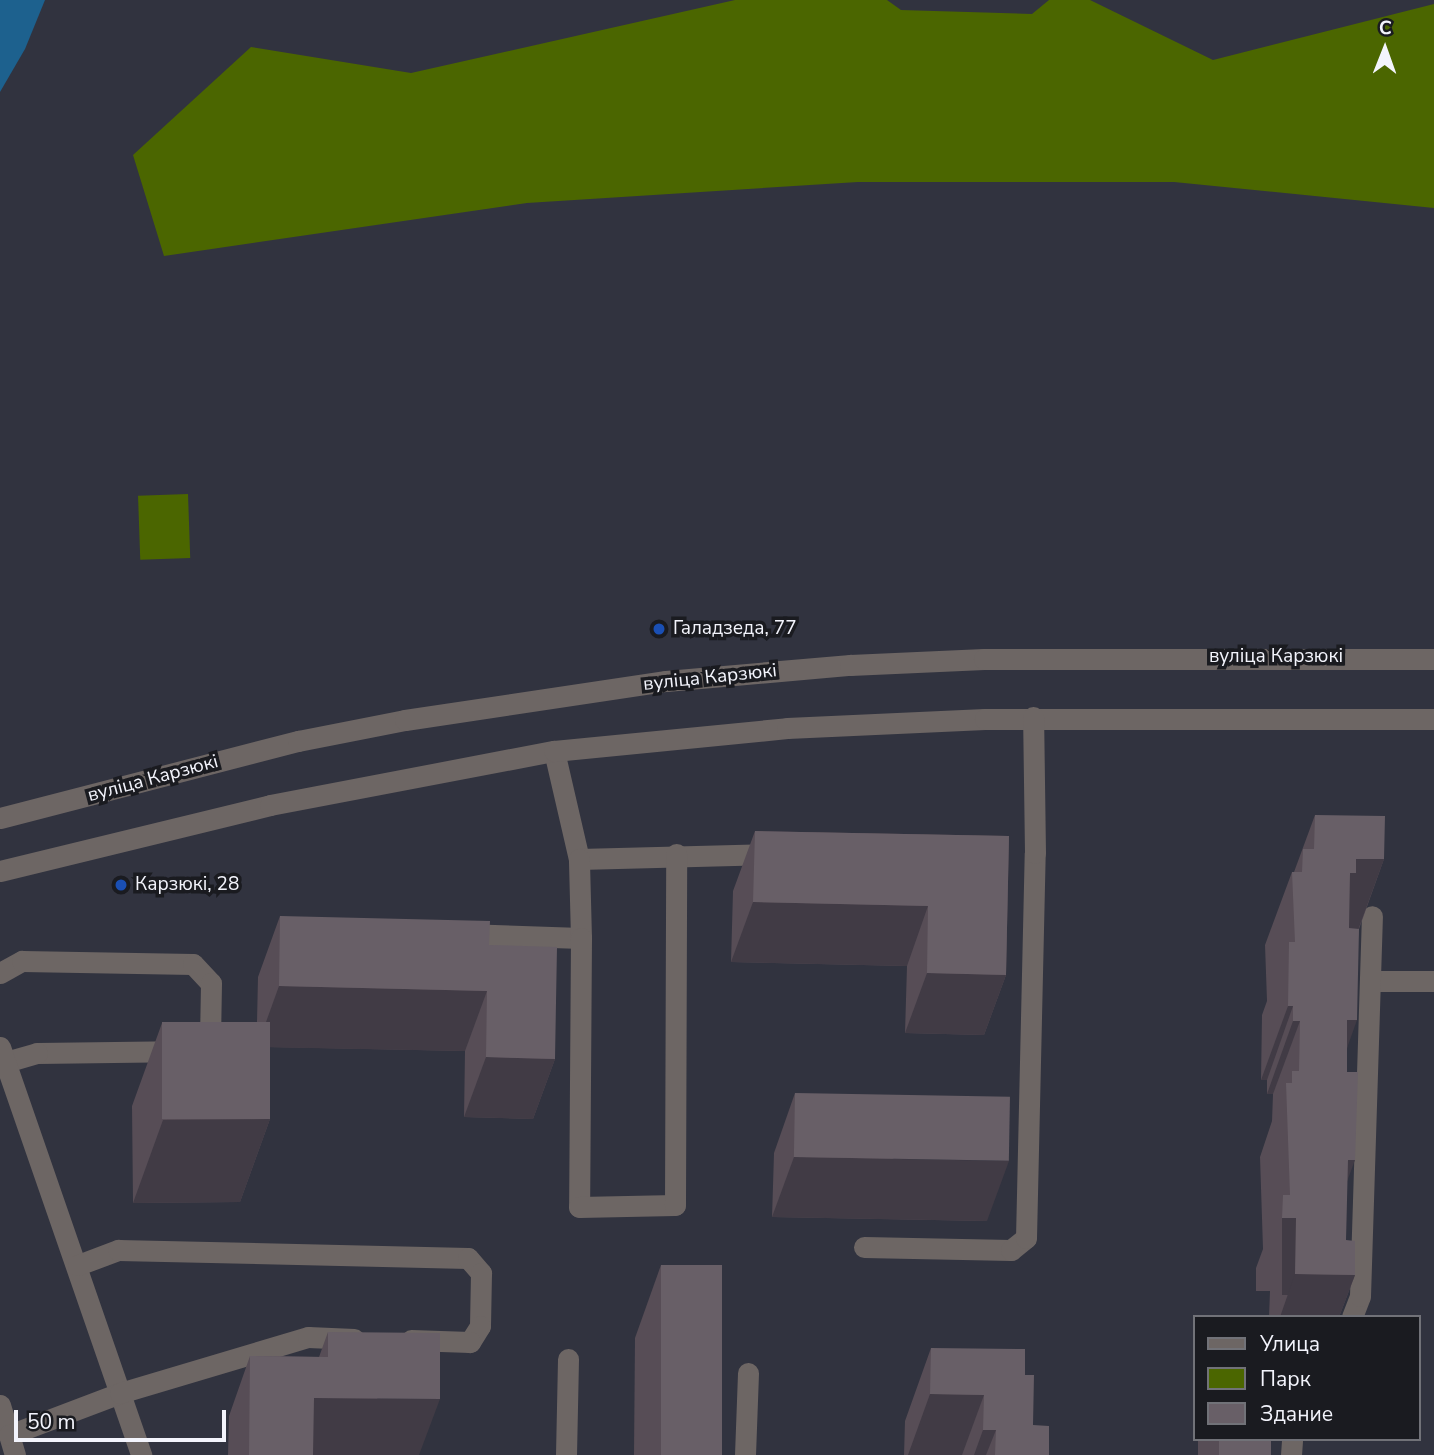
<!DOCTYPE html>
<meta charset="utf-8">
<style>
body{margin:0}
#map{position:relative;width:1434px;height:1455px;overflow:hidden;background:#31333f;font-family:"Nunito Sans",sans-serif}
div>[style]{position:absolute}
.green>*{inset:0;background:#4b6600;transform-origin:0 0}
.water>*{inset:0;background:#1d618e}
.minor>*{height:21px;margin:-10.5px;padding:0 10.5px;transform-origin:10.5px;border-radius:10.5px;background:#6d6664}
.wall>*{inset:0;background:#574d56;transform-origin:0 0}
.shaded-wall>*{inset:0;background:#413b45;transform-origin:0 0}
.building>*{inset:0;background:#685f67;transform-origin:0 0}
.dots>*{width:19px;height:19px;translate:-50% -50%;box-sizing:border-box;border:4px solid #1a1b20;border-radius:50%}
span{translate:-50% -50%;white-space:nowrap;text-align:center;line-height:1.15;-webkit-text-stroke:7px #1a1b20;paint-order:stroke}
.poi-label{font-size:19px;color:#f3f4fc}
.left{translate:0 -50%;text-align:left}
.street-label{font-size:19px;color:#f3f4fc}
.legend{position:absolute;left:1193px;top:1315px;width:228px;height:126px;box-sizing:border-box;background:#1a1b20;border:2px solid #717278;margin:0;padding:9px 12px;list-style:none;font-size:21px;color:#f3f4fc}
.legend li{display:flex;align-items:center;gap:14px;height:35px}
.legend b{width:35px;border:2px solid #717278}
.north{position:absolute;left:1350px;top:14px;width:70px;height:70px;-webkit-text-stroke:5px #1a1b20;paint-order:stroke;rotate:1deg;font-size:19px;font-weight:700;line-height:28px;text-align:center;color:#f3f4fc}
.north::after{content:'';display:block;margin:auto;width:24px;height:32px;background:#f3f4fc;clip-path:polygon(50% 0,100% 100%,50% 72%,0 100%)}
.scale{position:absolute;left:14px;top:1410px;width:212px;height:32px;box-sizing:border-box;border:4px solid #f3f4fc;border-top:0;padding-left:9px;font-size:21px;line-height:24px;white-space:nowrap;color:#f3f4fc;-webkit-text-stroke:5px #1a1b20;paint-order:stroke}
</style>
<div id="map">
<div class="green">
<div style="clip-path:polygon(735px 0,887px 0,901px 10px,1032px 14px,1049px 0,1090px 0,1213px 60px,1434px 4px,1434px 208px,1174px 182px,858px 182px,527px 203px,164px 256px,133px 155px,251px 47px,411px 73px)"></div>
<div style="left:188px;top:494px;width:64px;height:50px;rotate:88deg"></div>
</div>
<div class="water">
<div style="clip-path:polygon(0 0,45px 0,25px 49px,0 92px)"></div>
</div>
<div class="minor">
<div style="left:554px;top:751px;width:111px;rotate:77deg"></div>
<div style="left:579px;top:859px;width:195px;rotate:-1.5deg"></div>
<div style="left:0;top:818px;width:308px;rotate:-14.5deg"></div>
<div style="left:298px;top:741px;width:109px;rotate:-11.1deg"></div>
<div style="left:405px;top:720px;width:264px;rotate:-8.5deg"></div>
<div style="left:666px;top:681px;width:185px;rotate:-5deg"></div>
<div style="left:850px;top:665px;width:134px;rotate:-2.6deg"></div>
<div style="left:984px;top:659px;width:450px"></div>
<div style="left:0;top:871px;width:278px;rotate:-13.7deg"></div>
<div style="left:270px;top:805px;width:289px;rotate:-10.8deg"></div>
<div style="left:554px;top:751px;width:234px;rotate:-5.6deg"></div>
<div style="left:787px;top:728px;width:198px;rotate:-2.6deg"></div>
<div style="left:985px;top:719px;width:449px"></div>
<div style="left:463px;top:934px;width:118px;rotate:1.9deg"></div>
<div style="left:581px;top:938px;width:79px;rotate:-91.5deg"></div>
<div style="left:581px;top:938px;width:269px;rotate:90.4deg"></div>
<div style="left:579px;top:1207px;width:96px;rotate:-1.2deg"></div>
<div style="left:675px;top:1205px;width:351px;rotate:-89.8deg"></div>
<div style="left:0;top:973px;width:25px;rotate:-29deg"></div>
<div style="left:22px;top:961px;width:171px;rotate:1deg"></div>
<div style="left:193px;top:964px;width:26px;rotate:47deg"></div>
<div style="left:211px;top:983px;width:55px;rotate:91deg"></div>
<div style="left:210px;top:1038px;width:23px;rotate:146deg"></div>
<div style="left:191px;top:1051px;width:154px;rotate:179.3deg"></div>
<div style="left:37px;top:1053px;width:33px;rotate:164deg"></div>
<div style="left:1370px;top:981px;width:64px"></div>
<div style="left:0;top:1047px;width:432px;rotate:70.9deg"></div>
<div style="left:864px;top:1247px;width:147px;rotate:1.2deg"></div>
<div style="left:1011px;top:1250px;width:19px;rotate:-39deg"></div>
<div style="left:1026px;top:1238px;width:385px;rotate:-88.7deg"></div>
<div style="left:1035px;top:853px;width:136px;rotate:-90.8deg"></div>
<div style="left:78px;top:1265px;width:43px;rotate:-20.6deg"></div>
<div style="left:118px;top:1250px;width:350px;rotate:1.3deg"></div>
<div style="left:468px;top:1258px;width:20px;rotate:49deg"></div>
<div style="left:481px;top:1273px;width:53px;rotate:91.1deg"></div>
<div style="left:480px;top:1326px;width:19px;rotate:122deg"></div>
<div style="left:470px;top:1342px;width:59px;rotate:-178.1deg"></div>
<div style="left:1352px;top:1317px;width:22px;rotate:-69deg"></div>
<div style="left:1360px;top:1296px;width:380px;rotate:-88.2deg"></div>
<div style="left:0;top:1405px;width:52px;rotate:73.3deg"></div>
<div style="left:9px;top:1435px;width:119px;rotate:-20.7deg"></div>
<div style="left:120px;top:1393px;width:196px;rotate:-16.6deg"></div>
<div style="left:308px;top:1337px;width:46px;rotate:2.5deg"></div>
<div style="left:566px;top:1455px;width:96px;rotate:-88.8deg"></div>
<div style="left:745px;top:1455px;width:82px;rotate:-87.9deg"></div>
<div style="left:1291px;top:1455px;width:16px;rotate:-86deg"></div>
</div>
<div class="wall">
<div style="clip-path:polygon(1315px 815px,1384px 859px,1359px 929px,1347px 1049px,1346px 1240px,1355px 1275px,1339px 1317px,1269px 1317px,1270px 1291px,1256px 1291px,1256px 1268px,1263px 1249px,1260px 1157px,1272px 1121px,1273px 1094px,1267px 1094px,1267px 1080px,1261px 1080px,1262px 1015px,1267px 1001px,1265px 945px,1292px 872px,1294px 872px)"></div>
<div style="clip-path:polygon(755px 831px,1009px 836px,1006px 975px,984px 1035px,905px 1033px,907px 966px,731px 962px,733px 891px)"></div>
<div style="clip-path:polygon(280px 916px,489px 945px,555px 1059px,533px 1119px,464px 1117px,465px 1051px,270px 1047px,270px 1119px,240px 1202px,133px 1203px,132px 1106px,162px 1023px,257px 1022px,258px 977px)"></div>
<div style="clip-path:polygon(795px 1093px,987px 1221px,772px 1217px,774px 1153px)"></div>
<div style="clip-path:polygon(661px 1265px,721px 1455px,634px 1455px,635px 1338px)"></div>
<div style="clip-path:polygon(328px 1332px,419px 1455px,228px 1455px,229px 1416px,250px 1356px,319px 1357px)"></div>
<div style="clip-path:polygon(931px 1348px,1025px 1375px,1033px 1425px,1049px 1455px,904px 1455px,905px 1421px)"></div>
<div style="left:1198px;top:1439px;width:73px;height:16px"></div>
</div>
<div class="shaded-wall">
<div style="clip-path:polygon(1356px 859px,1384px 859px,1357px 933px,1329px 946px,1350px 873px)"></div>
<div style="clip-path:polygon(753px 902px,928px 906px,907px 966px,731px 962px)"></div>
<div style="clip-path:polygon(927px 973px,1006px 975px,984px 1035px,905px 1033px)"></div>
<div style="clip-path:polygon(279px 986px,487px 991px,465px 1051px,257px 1047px)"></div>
<div style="clip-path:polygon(1288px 1006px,1293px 1006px,1267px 1080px,1261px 1080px)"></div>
<div style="clip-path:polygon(1347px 1020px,1357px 1020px,1331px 1093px)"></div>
<div style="clip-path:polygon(1293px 1021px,1300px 1021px,1273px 1094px,1267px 1094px)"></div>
<div style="clip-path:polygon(486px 1057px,555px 1059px,533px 1119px,464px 1117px)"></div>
<div style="clip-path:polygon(270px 1119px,240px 1202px,133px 1203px,163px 1120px)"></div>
<div style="clip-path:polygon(794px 1157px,1009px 1161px,987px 1221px,772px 1217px)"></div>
<div style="clip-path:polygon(1348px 1160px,1355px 1160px,1328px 1233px)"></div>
<div style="left:1282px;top:1218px;width:14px;height:77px"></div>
<div style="clip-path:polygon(1295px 1274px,1355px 1275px,1339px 1317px,1280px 1317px)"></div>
<div style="clip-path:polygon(930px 1394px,984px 1395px,962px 1455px,908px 1455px)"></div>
<div style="clip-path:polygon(314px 1398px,440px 1399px,419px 1455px,293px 1455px)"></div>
<div style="clip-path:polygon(983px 1430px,996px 1430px,986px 1455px,974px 1455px)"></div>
</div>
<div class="building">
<div style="clip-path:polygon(1315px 815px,1385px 816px,1384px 859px,1356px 859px,1356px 873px,1350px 873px,1349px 928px,1359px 929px,1357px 1020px,1347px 1020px,1347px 1072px,1358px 1072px,1355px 1160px,1348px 1160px,1346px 1240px,1355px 1241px,1355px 1275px,1295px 1274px,1296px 1218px,1282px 1218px,1283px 1195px,1290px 1195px,1286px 1083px,1292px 1083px,1292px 1071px,1299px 1071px,1300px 1021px,1293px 1021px,1293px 1006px,1288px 1006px,1289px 942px,1295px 942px,1292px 872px,1302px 872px,1303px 849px,1314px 849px)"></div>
<div style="clip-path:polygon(755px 831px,1009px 836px,1006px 975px,927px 973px,928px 906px,753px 902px)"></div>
<div style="clip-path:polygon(280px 916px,490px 921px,489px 945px,557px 947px,555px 1059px,486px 1057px,487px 991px,279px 986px)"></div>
<div style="left:270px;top:1022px;width:97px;height:108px;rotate:90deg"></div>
<div style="left:795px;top:1093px;width:215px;height:64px;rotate:1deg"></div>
<div style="left:661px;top:1265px;width:61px;height:190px"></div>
<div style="clip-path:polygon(328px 1332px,440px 1333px,440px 1399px,314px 1398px,313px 1455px,249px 1455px,250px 1356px,328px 1357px)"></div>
<div style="clip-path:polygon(931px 1348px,1025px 1349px,1025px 1375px,1034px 1375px,1033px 1425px,1049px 1426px,1049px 1455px,995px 1455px,996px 1430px,983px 1430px,984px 1395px,930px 1394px)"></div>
<div style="left:1219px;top:1439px;width:52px;height:16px"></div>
</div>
<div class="dots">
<div style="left:659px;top:629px;background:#1a4fb4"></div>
<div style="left:121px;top:885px;background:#1a4fb4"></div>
</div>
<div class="poi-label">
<span class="left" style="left:673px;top:629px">Галадзеда, 77</span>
<span class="left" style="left:135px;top:885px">Карзюкі, 28</span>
</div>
<div class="street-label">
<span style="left:1276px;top:657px">вуліца Карзюкі</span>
<span style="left:710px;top:678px;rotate:-6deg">вуліца Карзюкі</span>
<span style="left:153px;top:779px;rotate:-15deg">вуліца Карзюкі</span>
</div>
<ul class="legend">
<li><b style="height:9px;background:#6d6664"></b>Улица</li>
<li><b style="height:19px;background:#4b6600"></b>Парк</li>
<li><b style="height:19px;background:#685f67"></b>Здание</li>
</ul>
<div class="north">С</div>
<div class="scale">50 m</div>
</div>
